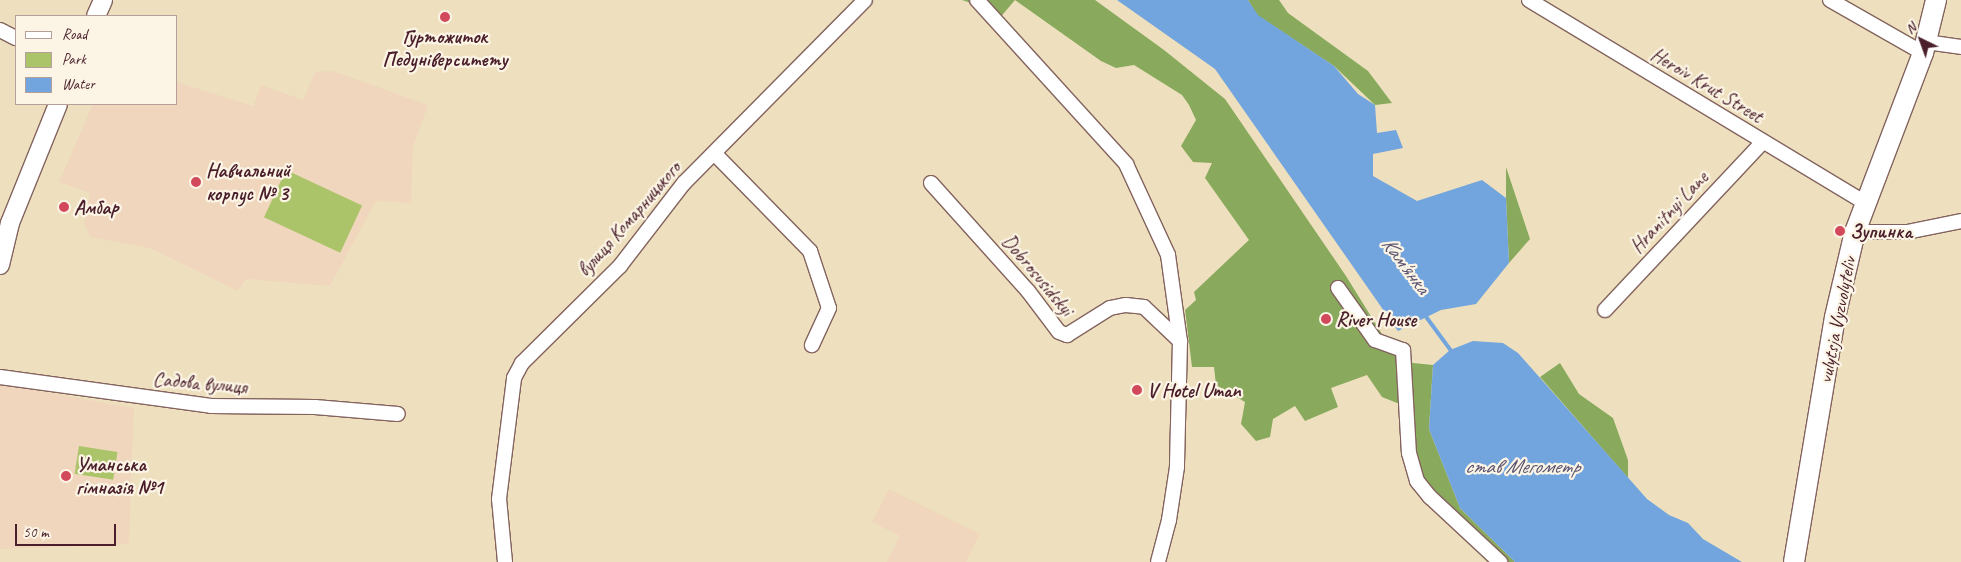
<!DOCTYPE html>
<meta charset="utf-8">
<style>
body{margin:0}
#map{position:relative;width:1961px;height:562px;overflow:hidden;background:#eee0be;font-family:Caveat,sans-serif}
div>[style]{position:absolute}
.built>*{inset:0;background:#efd6bc}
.green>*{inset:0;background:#acc469;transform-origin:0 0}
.forest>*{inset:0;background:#89aa5d}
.water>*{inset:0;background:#72a4dd}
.stream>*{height:4px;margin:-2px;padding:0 2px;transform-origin:2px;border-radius:2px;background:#72a4dd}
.roads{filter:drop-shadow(1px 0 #83635e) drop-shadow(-1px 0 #83635e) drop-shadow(0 1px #83635e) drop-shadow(0 -1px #83635e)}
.minor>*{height:14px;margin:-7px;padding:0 7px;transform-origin:7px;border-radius:7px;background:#fff}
.tertiary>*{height:18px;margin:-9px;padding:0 9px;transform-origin:9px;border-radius:9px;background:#fff}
.secondary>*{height:20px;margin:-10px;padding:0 10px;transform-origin:10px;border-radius:10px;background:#fff}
.dots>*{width:14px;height:14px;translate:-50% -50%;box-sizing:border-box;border:2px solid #fcf5e5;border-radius:50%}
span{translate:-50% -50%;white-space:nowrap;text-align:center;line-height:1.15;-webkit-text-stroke:4.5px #fcf5e5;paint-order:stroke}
.poi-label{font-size:20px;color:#4a1f2b;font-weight:700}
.left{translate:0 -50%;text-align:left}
.street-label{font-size:20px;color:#4a1f2b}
.water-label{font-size:21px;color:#5a5472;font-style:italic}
.legend{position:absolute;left:15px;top:15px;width:162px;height:90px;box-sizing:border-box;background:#fcf5e5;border:1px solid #b59f9b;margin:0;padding:6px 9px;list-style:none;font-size:15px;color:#4a1f2b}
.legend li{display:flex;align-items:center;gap:10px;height:25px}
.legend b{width:25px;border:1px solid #b59f9b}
.north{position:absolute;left:1896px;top:15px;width:50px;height:50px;-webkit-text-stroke:4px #fcf5e5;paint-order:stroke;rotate:318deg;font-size:14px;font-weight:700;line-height:20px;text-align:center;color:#4a1f2b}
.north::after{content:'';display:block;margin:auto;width:18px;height:22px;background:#4a1f2b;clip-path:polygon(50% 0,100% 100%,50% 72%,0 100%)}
.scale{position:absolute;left:15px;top:524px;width:101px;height:22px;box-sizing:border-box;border:2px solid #4a1f2b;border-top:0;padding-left:6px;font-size:15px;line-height:18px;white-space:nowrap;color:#4a1f2b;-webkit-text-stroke:4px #fcf5e5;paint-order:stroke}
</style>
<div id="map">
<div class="built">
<div style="clip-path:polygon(333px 71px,428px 105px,413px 147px,411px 203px,376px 201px,330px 286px,246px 279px,238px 291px,150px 248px,90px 237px,84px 224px,90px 193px,59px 182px,93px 104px,176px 104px,176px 82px,253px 106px,261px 85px,303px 100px,315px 72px)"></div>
<div style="clip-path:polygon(0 384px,134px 408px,129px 544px,0 549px)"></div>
<div style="clip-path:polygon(889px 489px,980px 534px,966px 562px,887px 562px,900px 536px,872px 522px)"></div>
</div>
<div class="green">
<div style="left:286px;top:170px;width:84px;height:52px;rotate:25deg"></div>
<div style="left:79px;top:446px;width:39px;height:28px;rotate:9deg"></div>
</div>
<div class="forest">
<div style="clip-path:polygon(962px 0,1095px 0,1164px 50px,1225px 99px,1346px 276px,1390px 347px,1413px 363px,1433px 365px,1429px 429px,1460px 508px,1515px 562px,1500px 562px,1417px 481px,1407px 407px,1382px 397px,1367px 375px,1331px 388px,1338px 407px,1305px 421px,1295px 406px,1273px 419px,1270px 437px,1256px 441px,1241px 424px,1245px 402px,1216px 385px,1214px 367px,1192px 367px,1185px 310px,1196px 300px,1194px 292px,1249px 240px,1205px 178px,1212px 163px,1193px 162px,1181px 146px,1196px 120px,1189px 105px,1182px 95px,1134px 65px,1116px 68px,1101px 61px,1015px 0,998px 20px,986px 8px)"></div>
<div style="clip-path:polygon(1248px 0,1279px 0,1288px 13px,1368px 71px,1392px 103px,1375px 105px,1334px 66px,1257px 15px)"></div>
<div style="clip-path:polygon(1506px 167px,1530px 239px,1509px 263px,1506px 198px)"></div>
<div style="clip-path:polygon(1560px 363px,1579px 394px,1613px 418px,1628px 460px,1628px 478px,1540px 377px)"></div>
</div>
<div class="water">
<div style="clip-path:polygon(1117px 0,1248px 0,1258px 15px,1334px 66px,1358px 94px,1375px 105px,1377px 133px,1396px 130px,1403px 148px,1373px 154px,1373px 176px,1417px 201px,1482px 180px,1506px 198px,1509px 263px,1476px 304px,1441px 310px,1398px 331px,1215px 69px)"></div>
<div style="clip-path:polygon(1473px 341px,1503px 343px,1518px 353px,1647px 499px,1669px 515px,1688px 523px,1703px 539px,1742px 562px,1515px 562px,1460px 508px,1429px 429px,1433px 365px,1450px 350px)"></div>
</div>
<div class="stream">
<div style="left:1424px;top:314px;width:47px;rotate:53.6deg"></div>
</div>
<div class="roads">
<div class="minor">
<div style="left:977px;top:0;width:222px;rotate:47.7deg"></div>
<div style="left:1126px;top:164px;width:100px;rotate:65.2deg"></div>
<div style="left:1168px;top:255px;width:87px;rotate:82.1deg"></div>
<div style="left:1180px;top:341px;width:126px;rotate:91.4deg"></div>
<div style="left:1177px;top:467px;width:54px;rotate:98.6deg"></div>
<div style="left:1169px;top:520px;width:43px;rotate:104.7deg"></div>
<div style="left:1529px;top:0;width:393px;rotate:31.1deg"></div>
<div style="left:1830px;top:0;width:107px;rotate:29.7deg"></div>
<div style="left:0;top:30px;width:18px;rotate:27deg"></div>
<div style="left:1926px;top:42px;width:35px;rotate:8deg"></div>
<div style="left:715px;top:154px;width:136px;rotate:45.6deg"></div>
<div style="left:810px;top:251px;width:60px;rotate:71.6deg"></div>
<div style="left:829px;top:308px;width:41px;rotate:114.7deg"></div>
<div style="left:931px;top:183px;width:145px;rotate:48.1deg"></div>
<div style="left:1028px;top:291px;width:51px;rotate:52.9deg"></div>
<div style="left:1059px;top:332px;width:9px;rotate:21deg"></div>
<div style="left:1067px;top:335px;width:51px;rotate:-32.1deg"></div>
<div style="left:1110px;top:308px;width:16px;rotate:-11deg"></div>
<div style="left:1126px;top:305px;width:18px;rotate:6deg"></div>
<div style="left:1144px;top:307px;width:50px;rotate:43.4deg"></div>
<div style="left:1855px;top:232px;width:52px"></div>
<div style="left:1907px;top:232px;width:55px;rotate:-11.5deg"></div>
<div style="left:1338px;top:288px;width:64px;rotate:54.6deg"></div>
<div style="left:1375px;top:340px;width:30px;rotate:20deg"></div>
<div style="left:1403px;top:350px;width:103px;rotate:86.7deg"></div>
<div style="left:1409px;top:453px;width:29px;rotate:74deg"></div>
<div style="left:1417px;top:481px;width:21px;rotate:51deg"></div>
<div style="left:1430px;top:497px;width:96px;rotate:42.9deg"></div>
<div style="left:1605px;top:310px;width:231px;rotate:-46.8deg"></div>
<div style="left:0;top:377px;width:213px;rotate:7.8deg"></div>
<div style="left:211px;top:406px;width:104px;rotate:0.6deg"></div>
<div style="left:315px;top:407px;width:83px;rotate:4.8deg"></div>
<div style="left:505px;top:562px;width:63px;rotate:-95.4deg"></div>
<div style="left:499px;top:499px;width:122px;rotate:-82.9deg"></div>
<div style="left:514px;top:378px;width:17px;rotate:-62deg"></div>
<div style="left:522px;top:363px;width:138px;rotate:-44.7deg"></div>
<div style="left:620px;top:266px;width:105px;rotate:-52.4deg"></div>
<div style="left:684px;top:183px;width:257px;rotate:-45.3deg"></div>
</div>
<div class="tertiary">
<div style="left:96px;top:16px;width:17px;rotate:-66deg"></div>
<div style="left:0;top:265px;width:43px;rotate:-76.6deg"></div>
<div style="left:10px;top:223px;width:128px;rotate:-68deg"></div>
</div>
<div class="secondary">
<div style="left:1794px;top:562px;width:248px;rotate:-80.5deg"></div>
<div style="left:1835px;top:317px;width:87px;rotate:-76.8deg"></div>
<div style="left:1855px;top:232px;width:191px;rotate:-69.2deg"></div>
<div style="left:1923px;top:53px;width:55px;rotate:-76.2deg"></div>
</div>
</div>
<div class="dots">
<div style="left:445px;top:17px;background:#d1495b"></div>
<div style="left:196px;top:182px;background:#d1495b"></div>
<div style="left:64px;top:207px;background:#d1495b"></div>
<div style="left:1840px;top:231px;background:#d1495b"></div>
<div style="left:1326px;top:319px;background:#d1495b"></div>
<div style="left:1137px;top:390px;background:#d1495b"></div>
<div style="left:66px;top:476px;background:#d1495b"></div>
</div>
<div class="poi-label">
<span style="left:445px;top:48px">Гуртожиток<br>Педуніверситету</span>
<span class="left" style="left:206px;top:182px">Навчальний<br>корпус № 3</span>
<span class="left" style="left:74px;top:207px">Амбар</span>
<span class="left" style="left:1850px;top:231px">Зупинка</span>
<span class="left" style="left:1336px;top:319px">River House</span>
<span class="left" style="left:1147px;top:390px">V Hotel Uman</span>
<span class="left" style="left:76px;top:476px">Уманська<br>гімназія №1</span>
</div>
<div class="street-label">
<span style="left:1707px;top:85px;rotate:31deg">Heroiv Krut Street</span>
<span style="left:1669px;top:212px;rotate:-47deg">Hranitnyi Lane</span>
<span style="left:629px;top:219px;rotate:-49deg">вулиця Комарницького</span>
<span style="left:1038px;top:275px;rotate:50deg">Dobrosusidskyi</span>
<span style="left:1837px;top:320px;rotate:-79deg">vulytsja Vyzvolyteliv</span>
<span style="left:200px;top:383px;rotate:5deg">Садова вулиця</span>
</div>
<div class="water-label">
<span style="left:1406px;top:265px;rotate:53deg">Кам'янка</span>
<span style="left:1522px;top:466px">став Мегометр</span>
</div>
<ul class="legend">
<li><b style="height:6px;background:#fff"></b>Road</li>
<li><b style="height:14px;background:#acc469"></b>Park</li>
<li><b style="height:14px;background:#72a4dd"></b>Water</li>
</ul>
<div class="north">N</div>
<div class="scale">50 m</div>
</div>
